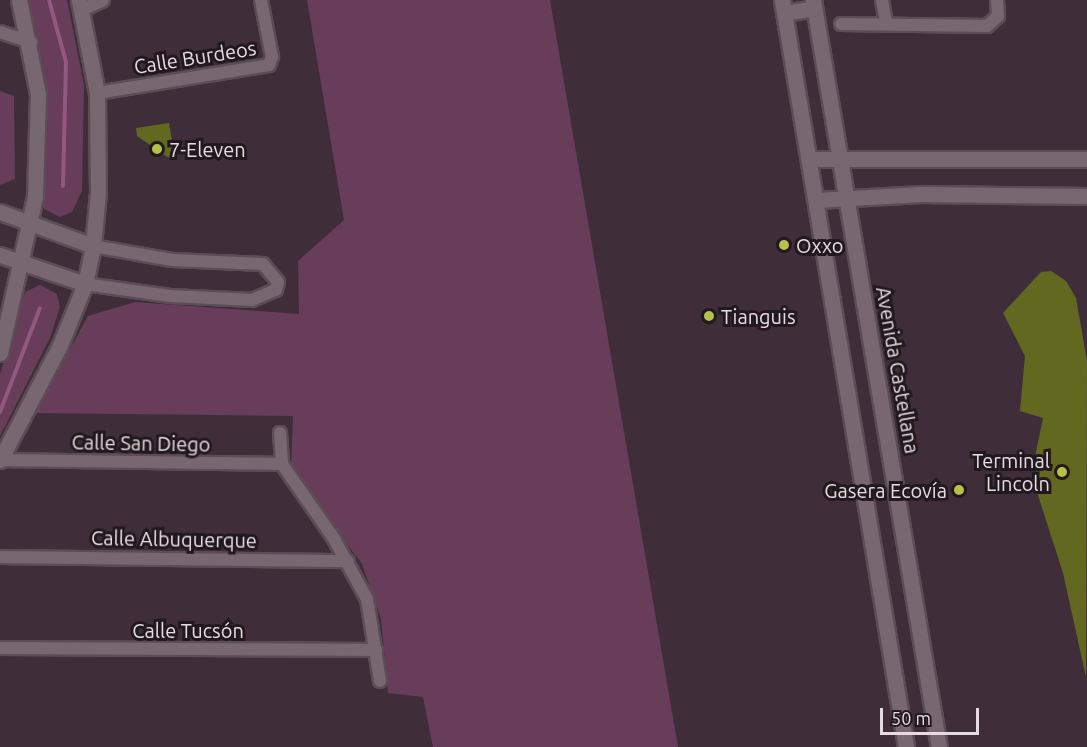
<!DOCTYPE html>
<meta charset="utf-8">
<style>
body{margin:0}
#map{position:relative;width:1087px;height:747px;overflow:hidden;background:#3f2e39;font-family:Ubuntu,sans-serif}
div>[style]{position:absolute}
.green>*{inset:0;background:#673d59}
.stream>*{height:4px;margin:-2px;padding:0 2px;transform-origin:2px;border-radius:2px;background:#92587e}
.building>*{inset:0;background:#636821}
.roads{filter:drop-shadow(2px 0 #5b4d56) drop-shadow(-2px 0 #5b4d56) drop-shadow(0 2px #5b4d56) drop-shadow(0 -2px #5b4d56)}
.street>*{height:12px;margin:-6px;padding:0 6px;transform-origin:6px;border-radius:6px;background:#786671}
.secondary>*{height:15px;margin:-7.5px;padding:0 7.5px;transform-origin:7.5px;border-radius:7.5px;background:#786671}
.dots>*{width:16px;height:16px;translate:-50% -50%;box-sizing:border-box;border:3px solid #21191e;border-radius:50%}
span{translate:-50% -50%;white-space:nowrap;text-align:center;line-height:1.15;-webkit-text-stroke:6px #21191e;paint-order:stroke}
.street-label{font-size:20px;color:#e6dbe1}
.poi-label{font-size:20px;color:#e6dbe1}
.left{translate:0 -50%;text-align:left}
.right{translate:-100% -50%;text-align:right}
.scale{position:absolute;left:880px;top:708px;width:99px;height:27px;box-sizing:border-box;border:3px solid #e6dbe1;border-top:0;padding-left:8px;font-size:18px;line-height:21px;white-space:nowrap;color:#e6dbe1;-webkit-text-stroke:4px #21191e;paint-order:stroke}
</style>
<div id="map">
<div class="green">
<div style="clip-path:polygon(28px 0,67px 0,84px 85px,82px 191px,72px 212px,60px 217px,44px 209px,39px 198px,44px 79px)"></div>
<div style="clip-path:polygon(307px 0,550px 0,678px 747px,433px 747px,423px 697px,388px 693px,381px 619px,362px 564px,291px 471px,293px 416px,35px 413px,88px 316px,135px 302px,299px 314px,298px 261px,344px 220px)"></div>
<div style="clip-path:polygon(0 91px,14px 96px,15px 179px,0 185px)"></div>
<div style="clip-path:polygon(40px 285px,57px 294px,60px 307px,50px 338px,0 436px,0 374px,25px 292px)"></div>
</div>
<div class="stream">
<div style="left:49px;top:0;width:64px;rotate:74.7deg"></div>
<div style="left:66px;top:62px;width:124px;rotate:91.4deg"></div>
<div style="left:0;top:412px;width:111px;rotate:-69deg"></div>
</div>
<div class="building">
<div style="clip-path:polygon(169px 123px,175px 157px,169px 158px,137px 136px,136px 128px)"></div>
<div style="clip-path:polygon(1051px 271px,1066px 281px,1076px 298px,1087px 361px,1086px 677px,1063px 573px,1037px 492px,1036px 452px,1043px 418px,1020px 411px,1025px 356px,1003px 313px,1041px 272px)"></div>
</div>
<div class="roads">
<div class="street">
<div style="left:882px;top:0;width:23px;rotate:80deg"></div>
<div style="left:82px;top:10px;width:23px;rotate:-25deg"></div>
<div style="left:841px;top:24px;width:146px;rotate:0.8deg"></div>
<div style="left:987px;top:26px;width:15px;rotate:-42deg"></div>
<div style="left:998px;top:16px;width:16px;rotate:-94deg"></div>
<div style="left:0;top:32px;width:33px;rotate:18deg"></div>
<div style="left:97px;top:93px;width:174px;rotate:-9.2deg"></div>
<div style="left:269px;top:65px;width:9px;rotate:-69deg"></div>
<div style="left:272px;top:57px;width:58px;rotate:-100.9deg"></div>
<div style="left:85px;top:284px;width:86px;rotate:8deg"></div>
<div style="left:170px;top:296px;width:82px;rotate:2.8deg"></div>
<div style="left:252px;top:300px;width:26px;rotate:-23deg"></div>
<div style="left:276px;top:290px;width:8px;rotate:-76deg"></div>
<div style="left:278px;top:282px;width:23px;rotate:-130deg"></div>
<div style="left:263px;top:264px;width:91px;rotate:-177.5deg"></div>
<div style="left:172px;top:260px;width:80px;rotate:-170deg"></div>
<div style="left:280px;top:433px;width:31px;rotate:86deg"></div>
<div style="left:282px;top:464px;width:89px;rotate:55.1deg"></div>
<div style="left:333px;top:537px;width:71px;rotate:61.3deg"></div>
<div style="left:367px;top:599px;width:83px;rotate:81deg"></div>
<div style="left:0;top:460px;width:282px;rotate:0.8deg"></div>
<div style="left:0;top:557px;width:348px;rotate:0.7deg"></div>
<div style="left:0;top:648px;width:376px;rotate:0.3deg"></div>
</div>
<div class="secondary">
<div style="left:782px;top:0;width:757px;rotate:80.57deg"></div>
<div style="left:813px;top:0;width:758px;rotate:80.43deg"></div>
<div style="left:784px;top:13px;width:30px;rotate:-9deg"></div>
<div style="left:812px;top:159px;width:275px"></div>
<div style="left:817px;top:200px;width:104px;rotate:-3.3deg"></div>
<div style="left:921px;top:194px;width:166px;rotate:0.7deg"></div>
<div style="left:0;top:212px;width:99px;rotate:20.1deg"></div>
<div style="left:0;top:255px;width:90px;rotate:18.8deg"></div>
<div style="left:0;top:353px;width:161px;rotate:-77.4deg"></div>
<div style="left:35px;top:196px;width:102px;rotate:-88.3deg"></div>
<div style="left:38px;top:94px;width:96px;rotate:-101.4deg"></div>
<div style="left:0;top:460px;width:130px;rotate:-62.4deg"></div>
<div style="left:60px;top:345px;width:66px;rotate:-67.7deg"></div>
<div style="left:85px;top:284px;width:39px;rotate:-78deg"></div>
<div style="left:93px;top:246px;width:54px;rotate:-84.7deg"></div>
<div style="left:98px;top:192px;width:99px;rotate:-90.6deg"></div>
<div style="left:97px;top:93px;width:95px;rotate:-101deg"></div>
</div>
</div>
<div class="dots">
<div style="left:157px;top:149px;background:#b7c147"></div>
<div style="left:784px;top:245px;background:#b7c147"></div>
<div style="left:709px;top:316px;background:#b7c147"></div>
<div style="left:1062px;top:472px;background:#b7c147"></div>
<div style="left:959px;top:490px;background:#b7c147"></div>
</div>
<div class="street-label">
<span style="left:195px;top:57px;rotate:-9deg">Calle Burdeos</span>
<span style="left:898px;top:370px;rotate:80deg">Avenida Castellana</span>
<span style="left:141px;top:443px;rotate:1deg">Calle San Diego</span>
<span style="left:174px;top:539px;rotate:1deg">Calle Albuquerque</span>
<span style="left:188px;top:630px">Calle Tucsón</span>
</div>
<div class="poi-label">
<span class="left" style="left:169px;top:149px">7-Eleven</span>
<span class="left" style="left:796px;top:245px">Oxxo</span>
<span class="left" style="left:721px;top:316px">Tianguis</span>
<span class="right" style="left:1050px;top:472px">Terminal<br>Lincoln</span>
<span class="right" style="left:947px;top:490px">Gasera Ecovía</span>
</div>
<div class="scale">50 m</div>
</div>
